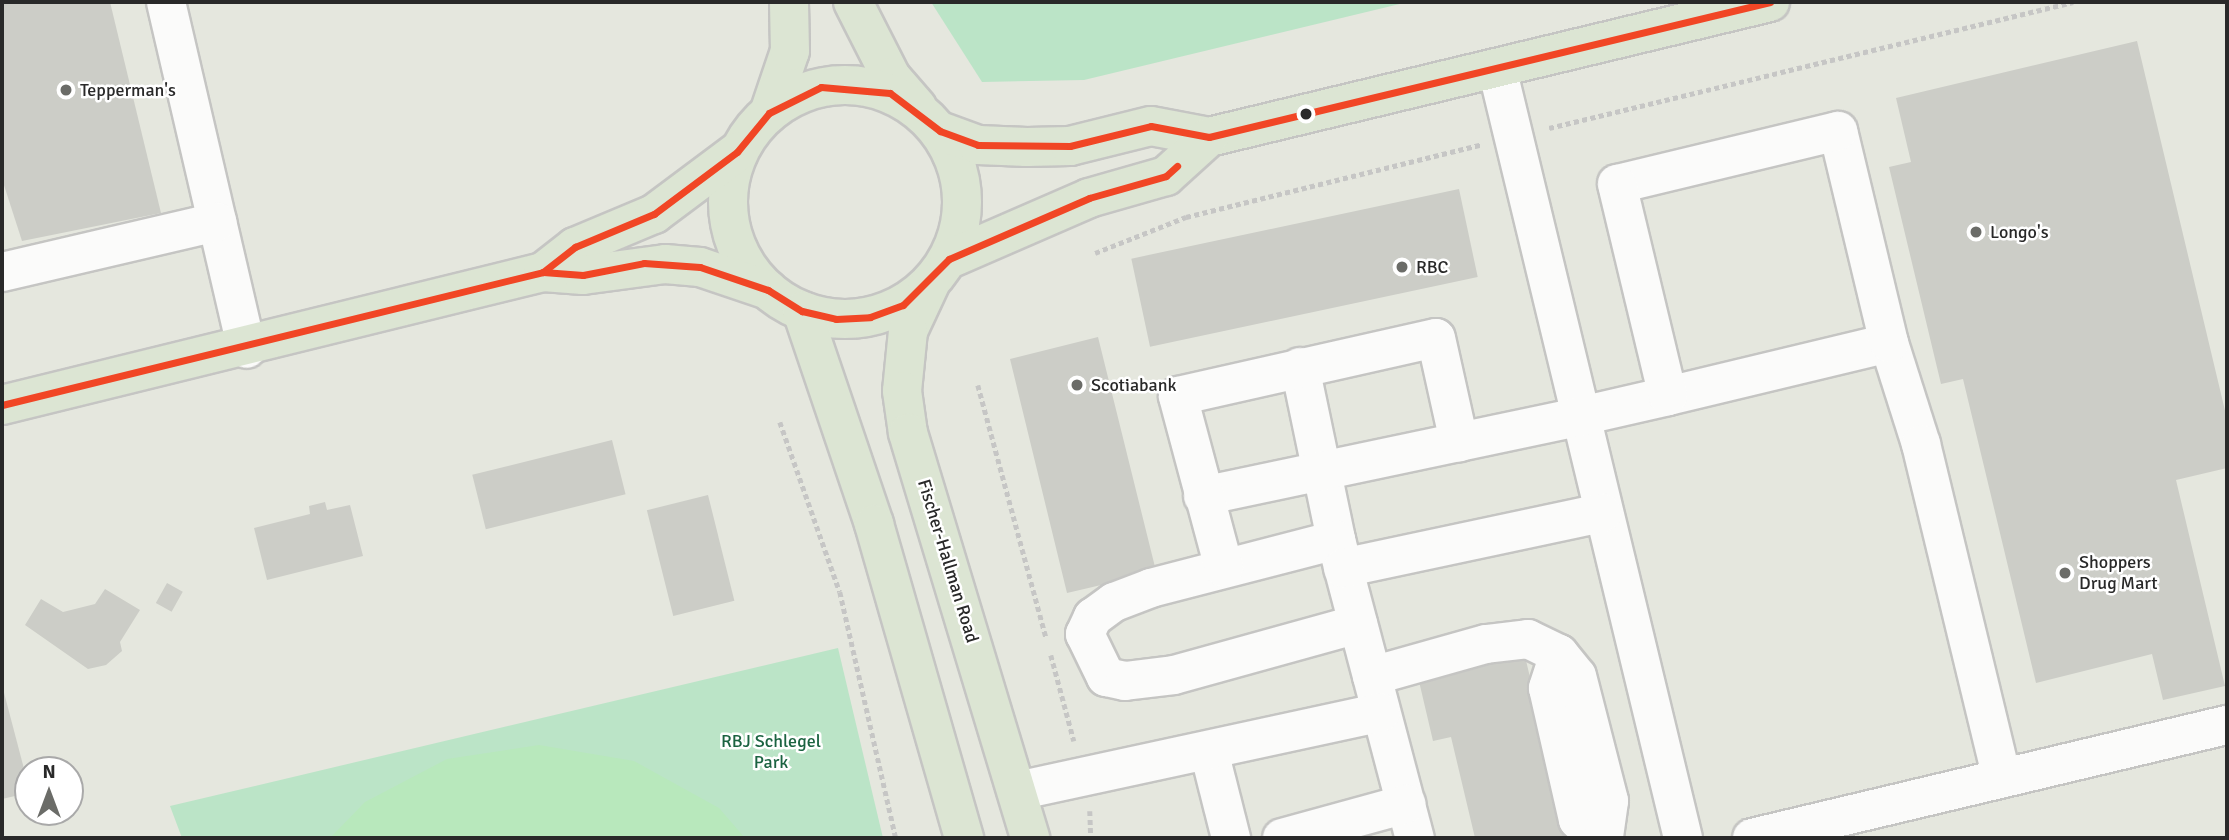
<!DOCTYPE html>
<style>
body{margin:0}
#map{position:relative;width:2229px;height:840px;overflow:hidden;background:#e5e7de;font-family:Signika,sans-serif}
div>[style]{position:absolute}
.green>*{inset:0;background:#bbe4c7}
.pitch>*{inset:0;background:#b8e8bc}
.building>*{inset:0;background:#cccdc7;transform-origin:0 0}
.path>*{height:4.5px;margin-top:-2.25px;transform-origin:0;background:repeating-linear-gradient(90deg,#c6c6c5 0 5px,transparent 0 8.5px)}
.roads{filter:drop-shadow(2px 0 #c5c5c3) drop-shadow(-2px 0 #c5c5c3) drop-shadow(0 2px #c5c5c3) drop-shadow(0 -2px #c5c5c3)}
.minor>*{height:38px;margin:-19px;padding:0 19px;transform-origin:19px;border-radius:19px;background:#fbfbfa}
.major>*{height:38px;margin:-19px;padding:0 19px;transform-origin:19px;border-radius:19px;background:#dce5d3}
.major>.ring{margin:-19px;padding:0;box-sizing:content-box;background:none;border:38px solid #dce5d3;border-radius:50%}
.bus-1>*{height:7px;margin:-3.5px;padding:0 3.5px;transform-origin:3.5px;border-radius:3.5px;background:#f14625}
.dots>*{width:19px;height:19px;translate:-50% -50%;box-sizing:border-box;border:4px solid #fff;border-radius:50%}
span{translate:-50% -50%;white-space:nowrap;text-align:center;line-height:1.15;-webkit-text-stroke:5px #fff;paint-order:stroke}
.poi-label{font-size:18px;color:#292929}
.left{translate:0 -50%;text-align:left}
.street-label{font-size:18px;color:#292929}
.park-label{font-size:18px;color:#1b6341}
.frame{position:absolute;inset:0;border:4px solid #292929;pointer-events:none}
.north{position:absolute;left:14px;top:756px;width:70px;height:70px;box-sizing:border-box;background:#fff;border:2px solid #a9a9a9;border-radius:50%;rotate:0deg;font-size:19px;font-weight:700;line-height:28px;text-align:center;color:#292929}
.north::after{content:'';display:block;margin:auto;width:24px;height:32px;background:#6b6c68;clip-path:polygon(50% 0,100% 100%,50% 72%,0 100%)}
</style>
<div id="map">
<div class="green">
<div style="clip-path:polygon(931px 2px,1408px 2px,1084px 80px,982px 82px)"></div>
<div style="clip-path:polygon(838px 648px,883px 838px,182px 838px,170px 806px)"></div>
</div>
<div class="pitch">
<div style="clip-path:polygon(539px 745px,634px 761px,719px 808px,745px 838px,330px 838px,365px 802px,447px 759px)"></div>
</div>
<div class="building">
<div style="clip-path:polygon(2px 2px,110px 2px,161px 213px,22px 241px,2px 179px)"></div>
<div style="clip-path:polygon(2137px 41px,2227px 419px,2227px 468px,2176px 480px,2225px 686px,2163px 700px,2152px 654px,2036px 683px,1963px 379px,1941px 384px,1889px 167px,1911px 162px,1896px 98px)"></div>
<div style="left:1459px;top:189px;width:90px;height:335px;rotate:78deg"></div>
<div style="clip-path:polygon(1098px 337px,1156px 571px,1116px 590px,1114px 582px,1067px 593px,1010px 359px)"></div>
<div style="left:612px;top:440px;width:56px;height:144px;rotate:76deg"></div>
<div style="left:708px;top:495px;width:109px;height:63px;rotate:76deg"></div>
<div style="clip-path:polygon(325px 502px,327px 510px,350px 505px,363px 556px,267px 580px,254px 528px,310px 514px,309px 506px)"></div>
<div style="left:167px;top:583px;width:18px;height:23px;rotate:29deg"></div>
<div style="clip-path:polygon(105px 589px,140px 610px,120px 642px,122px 651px,106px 665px,88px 669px,25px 625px,41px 599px,63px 612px,95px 604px)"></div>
<div style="clip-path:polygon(1524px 652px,1568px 838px,1475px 838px,1451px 737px,1433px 741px,1418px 677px)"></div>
<div style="clip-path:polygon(2px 685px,28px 784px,28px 793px,2px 799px)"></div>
</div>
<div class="path">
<div style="left:1549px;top:128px;width:539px;rotate:-13.52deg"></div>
<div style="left:1095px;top:253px;width:98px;rotate:-21.6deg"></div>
<div style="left:1186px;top:217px;width:303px;rotate:-13.8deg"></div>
<div style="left:978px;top:385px;width:261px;rotate:74.9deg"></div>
<div style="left:780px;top:422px;width:180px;rotate:70.6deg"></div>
<div style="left:840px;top:592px;width:252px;rotate:77.2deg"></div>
<div style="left:1051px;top:655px;width:89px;rotate:75deg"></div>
<div style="left:1090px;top:811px;width:27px;rotate:88deg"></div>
</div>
<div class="roads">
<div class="minor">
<div style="left:166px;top:2px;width:356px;rotate:76.9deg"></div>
<div style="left:1497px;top:68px;width:792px;rotate:76.42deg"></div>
<div style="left:2px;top:272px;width:221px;rotate:-13.1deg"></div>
<div style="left:1889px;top:343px;width:106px;rotate:72.4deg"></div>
<div style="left:1921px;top:444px;width:344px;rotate:76.4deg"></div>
<div style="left:1300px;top:367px;width:177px;rotate:78.2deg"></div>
<div style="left:1336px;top:540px;width:308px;rotate:75.2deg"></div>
<div style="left:1203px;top:496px;width:386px;rotate:-11.9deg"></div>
<div style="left:1581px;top:416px;width:89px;rotate:-12.9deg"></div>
<div style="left:1668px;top:396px;width:227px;rotate:-13.5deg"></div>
<div style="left:1889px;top:343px;width:218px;rotate:-103.5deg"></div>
<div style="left:1838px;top:131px;width:227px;rotate:166.5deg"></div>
<div style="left:1617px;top:184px;width:218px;rotate:76.5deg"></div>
<div style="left:1336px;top:540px;width:191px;rotate:165.5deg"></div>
<div style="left:1151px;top:588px;width:40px;rotate:159deg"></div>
<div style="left:1114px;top:602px;width:26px;rotate:144deg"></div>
<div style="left:1093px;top:617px;width:19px;rotate:115deg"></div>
<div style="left:1085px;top:634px;width:48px;rotate:64deg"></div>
<div style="left:1106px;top:677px;width:19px;rotate:12deg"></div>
<div style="left:1125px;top:681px;width:49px;rotate:-7deg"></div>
<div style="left:1174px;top:675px;width:191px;rotate:-15.5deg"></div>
<div style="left:1224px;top:568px;width:178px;rotate:-105deg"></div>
<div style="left:1178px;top:396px;width:264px;rotate:-12.7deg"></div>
<div style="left:1436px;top:338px;width:107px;rotate:77.5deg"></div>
<div style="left:1343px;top:568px;width:265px;rotate:-12deg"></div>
<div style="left:1559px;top:654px;width:36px;rotate:108deg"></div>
<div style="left:1548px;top:688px;width:135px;rotate:77.2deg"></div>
<div style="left:1578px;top:820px;width:24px;rotate:12deg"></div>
<div style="left:1372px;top:676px;width:118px;rotate:-15.7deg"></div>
<div style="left:1486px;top:644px;width:42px;rotate:-6.8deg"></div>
<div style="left:1528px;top:639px;width:34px;rotate:26deg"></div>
<div style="left:1559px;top:654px;width:28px;rotate:51deg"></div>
<div style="left:1577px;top:676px;width:129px;rotate:75.6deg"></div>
<div style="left:1609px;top:801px;width:37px;rotate:98deg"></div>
<div style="left:1209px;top:751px;width:90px;rotate:75.8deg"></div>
<div style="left:1017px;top:791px;width:372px;rotate:-12.2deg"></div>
<div style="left:1282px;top:838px;width:129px;rotate:-15.3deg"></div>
<div style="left:1752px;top:838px;width:488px;rotate:-13.4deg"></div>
</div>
<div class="major">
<div style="left:853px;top:2px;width:84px;rotate:63.1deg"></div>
<div style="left:891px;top:77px;width:40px;rotate:49deg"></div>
<div class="ring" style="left:728px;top:85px;width:196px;height:196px"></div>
<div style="left:769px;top:113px;width:65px;rotate:-71.3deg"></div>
<div style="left:790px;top:51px;width:49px;rotate:-91.2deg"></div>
<div style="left:940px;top:131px;width:40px;rotate:20.2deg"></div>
<div style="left:978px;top:145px;width:49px;rotate:2.3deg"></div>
<div style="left:1027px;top:147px;width:43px;rotate:-1.3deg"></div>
<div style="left:1070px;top:146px;width:83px;rotate:-13.9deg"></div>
<div style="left:1151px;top:126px;width:59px;rotate:10.7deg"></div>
<div style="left:1209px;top:137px;width:577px;rotate:-13.53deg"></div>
<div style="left:949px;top:259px;width:153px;rotate:-23.5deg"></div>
<div style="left:1089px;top:198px;width:80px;rotate:-15.9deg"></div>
<div style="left:1166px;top:176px;width:58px;rotate:-42.2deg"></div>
<div style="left:543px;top:272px;width:41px;rotate:-38deg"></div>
<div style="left:575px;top:247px;width:86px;rotate:-22.7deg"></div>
<div style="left:654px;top:214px;width:104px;rotate:-36.8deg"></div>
<div style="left:930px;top:284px;width:52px;rotate:115.1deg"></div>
<div style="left:908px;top:331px;width:60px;rotate:95.7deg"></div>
<div style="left:902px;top:391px;width:42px;rotate:81.9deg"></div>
<div style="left:908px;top:433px;width:423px;rotate:73.2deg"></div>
<div style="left:802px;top:311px;width:225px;rotate:71.3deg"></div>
<div style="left:874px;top:524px;width:327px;rotate:74deg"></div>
<div style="left:2px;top:405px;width:557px;rotate:-13.81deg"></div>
<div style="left:543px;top:272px;width:40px;rotate:4.3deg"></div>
<div style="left:583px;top:275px;width:83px;rotate:-7.6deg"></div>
<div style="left:665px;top:264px;width:35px;rotate:5deg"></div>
<div style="left:700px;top:267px;width:72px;rotate:18.7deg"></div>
</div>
</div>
<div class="bus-1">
<div style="left:543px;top:272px;width:41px;rotate:-38deg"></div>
<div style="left:575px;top:247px;width:86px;rotate:-22.7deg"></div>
<div style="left:654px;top:214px;width:104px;rotate:-36.8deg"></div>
<div style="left:737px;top:152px;width:50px;rotate:-50.6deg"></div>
<div style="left:769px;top:113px;width:58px;rotate:-26.6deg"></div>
<div style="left:821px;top:87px;width:69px;rotate:5deg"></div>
<div style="left:890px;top:93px;width:63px;rotate:37.2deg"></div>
<div style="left:940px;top:131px;width:40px;rotate:20.2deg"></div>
<div style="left:978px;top:145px;width:92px;rotate:0.6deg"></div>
<div style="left:1070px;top:146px;width:83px;rotate:-13.9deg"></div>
<div style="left:1151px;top:126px;width:59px;rotate:10.7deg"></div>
<div style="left:1209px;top:137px;width:577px;rotate:-13.53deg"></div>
<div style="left:2px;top:405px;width:557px;rotate:-13.81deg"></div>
<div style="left:543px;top:272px;width:40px;rotate:4.3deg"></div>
<div style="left:583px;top:275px;width:62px;rotate:-11.1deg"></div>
<div style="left:644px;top:263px;width:56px;rotate:4.1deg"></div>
<div style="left:700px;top:267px;width:72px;rotate:18.7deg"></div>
<div style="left:768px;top:290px;width:40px;rotate:32deg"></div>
<div style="left:802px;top:311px;width:35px;rotate:13deg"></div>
<div style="left:836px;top:319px;width:34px;rotate:-3deg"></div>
<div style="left:870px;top:317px;width:35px;rotate:-20deg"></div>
<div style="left:903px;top:305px;width:65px;rotate:-45deg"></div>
<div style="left:949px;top:259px;width:153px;rotate:-23.5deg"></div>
<div style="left:1089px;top:198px;width:80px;rotate:-15.9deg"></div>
<div style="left:1166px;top:176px;width:15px;rotate:-42deg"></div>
</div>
<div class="dots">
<div style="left:66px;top:90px;background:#6b6c68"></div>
<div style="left:1306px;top:114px;background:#292929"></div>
<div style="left:1976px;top:232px;background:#6b6c68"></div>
<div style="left:1402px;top:267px;background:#6b6c68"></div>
<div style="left:1077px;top:385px;background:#6b6c68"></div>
<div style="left:2065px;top:573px;background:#6b6c68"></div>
</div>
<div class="poi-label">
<span class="left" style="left:80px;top:90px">Tepperman's</span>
<span class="left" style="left:1990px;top:232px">Longo's</span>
<span class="left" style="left:1416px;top:267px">RBC</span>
<span class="left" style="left:1091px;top:385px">Scotiabank</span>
<span class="left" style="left:2079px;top:573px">Shoppers<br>Drug Mart</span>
</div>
<div class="street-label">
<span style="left:948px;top:561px;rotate:73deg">Fischer-Hallman Road</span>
</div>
<div class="park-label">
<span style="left:771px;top:752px">RBJ Schlegel<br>Park</span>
</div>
<div class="frame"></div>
<div class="north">N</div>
</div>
